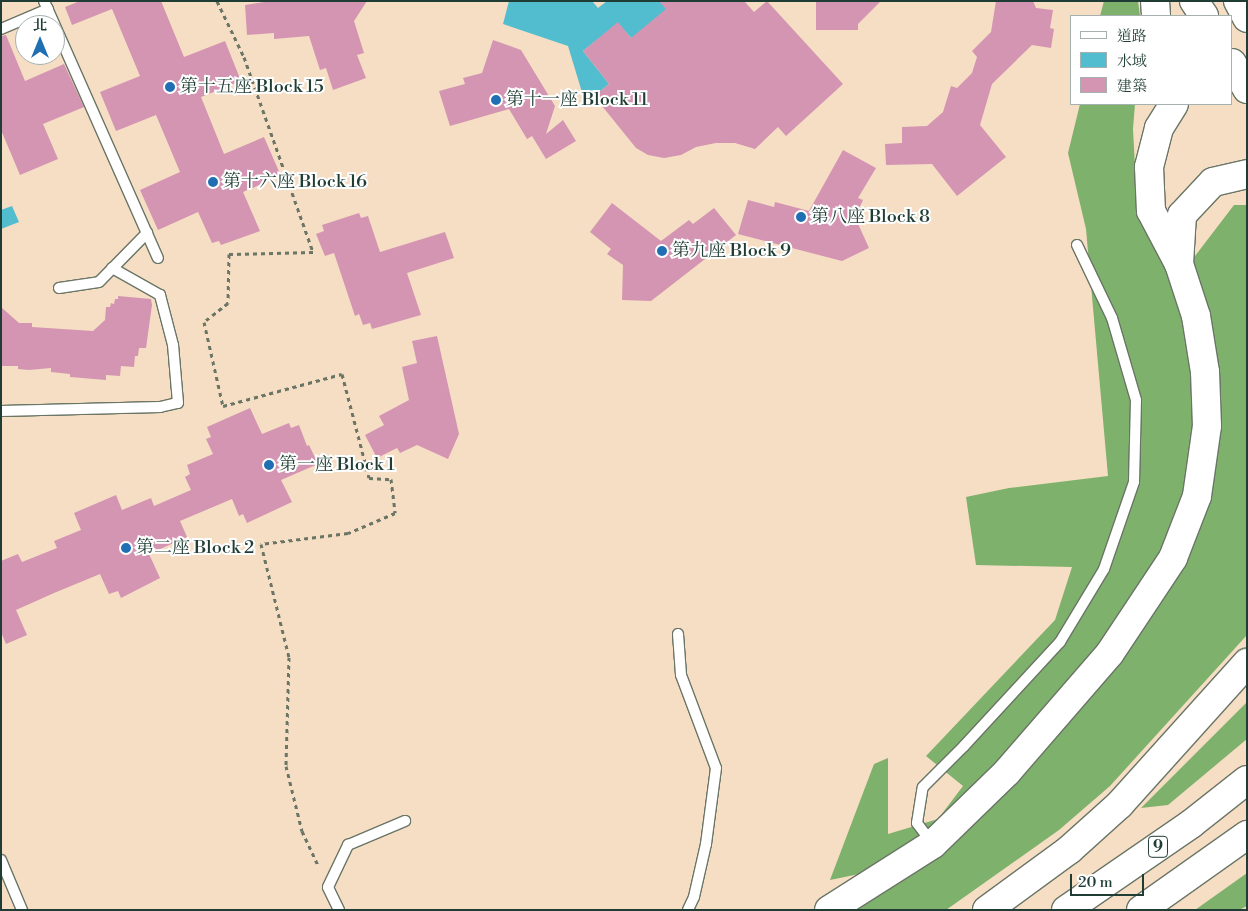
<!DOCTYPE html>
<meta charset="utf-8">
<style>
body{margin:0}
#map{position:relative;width:1248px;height:911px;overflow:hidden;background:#f5dec3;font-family:"Libre Bodoni","Noto Serif TC",serif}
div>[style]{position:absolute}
.forest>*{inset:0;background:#7eb16c}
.water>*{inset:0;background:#52bdce}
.building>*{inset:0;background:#d495b3}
.path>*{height:3px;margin-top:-1.5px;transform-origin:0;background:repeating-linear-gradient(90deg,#6a7566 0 4px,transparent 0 8px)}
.roads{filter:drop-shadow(1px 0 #6a7566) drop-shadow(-1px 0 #6a7566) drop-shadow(0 1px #6a7566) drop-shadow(0 -1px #6a7566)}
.lane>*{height:10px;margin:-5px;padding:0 5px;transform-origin:5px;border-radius:5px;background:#fff}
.secondary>*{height:28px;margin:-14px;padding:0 14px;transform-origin:14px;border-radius:14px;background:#fff}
.highway>*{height:28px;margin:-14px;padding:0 14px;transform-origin:14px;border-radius:14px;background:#fff}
.dots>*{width:14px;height:14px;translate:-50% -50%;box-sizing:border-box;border:2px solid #fff;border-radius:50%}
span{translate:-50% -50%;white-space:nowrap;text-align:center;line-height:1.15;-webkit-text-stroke:4px #fff;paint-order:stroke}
.shield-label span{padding:1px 4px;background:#fff;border:1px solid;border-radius:4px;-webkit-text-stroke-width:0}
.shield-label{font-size:16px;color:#1f3d34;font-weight:700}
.poi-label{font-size:18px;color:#1f3d34}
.left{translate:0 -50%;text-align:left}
.frame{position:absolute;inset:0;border:2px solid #1f3d34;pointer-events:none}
.legend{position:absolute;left:1070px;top:15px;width:162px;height:90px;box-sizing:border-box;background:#fff;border:1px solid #a5b1ae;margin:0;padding:6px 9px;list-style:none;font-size:15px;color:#1f3d34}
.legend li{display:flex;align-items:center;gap:10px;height:25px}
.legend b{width:25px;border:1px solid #a5b1ae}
.north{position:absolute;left:15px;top:15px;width:50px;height:50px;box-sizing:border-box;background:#fff;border:1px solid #a5b1ae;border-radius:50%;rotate:0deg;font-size:14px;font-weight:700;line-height:20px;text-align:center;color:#1f3d34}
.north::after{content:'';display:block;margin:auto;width:18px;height:22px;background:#1f6fb2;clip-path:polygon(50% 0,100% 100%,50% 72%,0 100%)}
.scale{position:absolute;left:1070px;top:874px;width:74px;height:22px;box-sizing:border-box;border:2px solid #1f3d34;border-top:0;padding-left:6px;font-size:15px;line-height:18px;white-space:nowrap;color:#1f3d34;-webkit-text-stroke:4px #fff;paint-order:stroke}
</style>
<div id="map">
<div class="forest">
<div style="clip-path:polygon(1104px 1px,1138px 1px,1140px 16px,1100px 16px)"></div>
<div style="clip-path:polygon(1080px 104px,1135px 104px,1133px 129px,1137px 204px,1172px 283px,1195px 256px,1234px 205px,1247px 205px,1247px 635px,1110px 786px,1059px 830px,946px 910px,831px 910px,864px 873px,830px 880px,874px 764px,888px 758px,888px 834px,938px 819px,963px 786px,926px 756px,1055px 620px,1072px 567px,976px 565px,966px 497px,1009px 488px,1108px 476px,1086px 229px,1068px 153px)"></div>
<div style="clip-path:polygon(1247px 702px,1247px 739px,1168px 805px,1141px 808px)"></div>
<div style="clip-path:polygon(1247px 873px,1247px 906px,1239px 910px,1195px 910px)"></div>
</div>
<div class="water">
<div style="clip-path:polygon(509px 1px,592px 1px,598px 8px,607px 1px,660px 1px,675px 20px,631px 38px,618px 23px,583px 51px,609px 84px,594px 96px,584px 99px,568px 46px,503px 24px)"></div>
<div style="clip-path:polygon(12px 206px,19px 222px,1px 229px,1px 210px)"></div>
</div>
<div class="building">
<div style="clip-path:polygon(80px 1px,161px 1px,184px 57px,225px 41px,241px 81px,201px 97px,224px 154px,264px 137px,281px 176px,243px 192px,260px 231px,221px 245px,219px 241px,212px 243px,198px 212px,158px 230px,140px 190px,180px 172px,156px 115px,116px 131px,100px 92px,140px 76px,112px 9px,72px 25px,65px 7px)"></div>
<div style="clip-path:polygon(271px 1px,367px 1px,354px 21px,364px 53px,357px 55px,366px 78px,333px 90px,326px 68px,320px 70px,309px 36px,274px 39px,274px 33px,247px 35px,245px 5px)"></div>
<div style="clip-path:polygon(659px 1px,744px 1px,754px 12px,767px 1px,843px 84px,786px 136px,778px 127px,755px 149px,735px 143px,716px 143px,696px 147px,681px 155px,664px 158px,648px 155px,636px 148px,594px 96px,609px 84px,583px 51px,618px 22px,631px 38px,666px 9px)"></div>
<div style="clip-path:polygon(816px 1px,881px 1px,858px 24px,858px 30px,816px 30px)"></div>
<div style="clip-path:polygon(996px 1px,1033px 1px,1036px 8px,1053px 10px,1050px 28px,1054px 29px,1051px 48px,1032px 45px,992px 84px,980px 125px,1006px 157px,957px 196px,932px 164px,886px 165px,885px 144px,902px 143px,902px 127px,927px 126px,943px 112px,951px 86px,957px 88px,972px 73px,977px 57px,972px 51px,991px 32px)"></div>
<div style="clip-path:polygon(6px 35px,25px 81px,64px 64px,84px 107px,43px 124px,58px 159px,20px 175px,1px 130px,1px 36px)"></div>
<div style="clip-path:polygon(493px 40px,521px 50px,555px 106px,546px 134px,563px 120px,576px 141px,546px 159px,532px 136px,527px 139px,509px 109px,450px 126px,439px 91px,465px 84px,463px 78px,482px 73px)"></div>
<div style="clip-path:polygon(843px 150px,876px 168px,858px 198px,863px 200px,855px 217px,869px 248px,842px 261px,738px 234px,748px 200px,774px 207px,775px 202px,809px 211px)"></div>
<div style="clip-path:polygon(612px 203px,661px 241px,689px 220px,693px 224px,714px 208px,736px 235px,651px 301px,622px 300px,623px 265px,607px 254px,611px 249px,590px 232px)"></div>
<div style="clip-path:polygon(359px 213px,361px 218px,368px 216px,380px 252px,445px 232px,454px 258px,407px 273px,421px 315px,372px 329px,370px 323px,363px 325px,359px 314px,355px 316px,334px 253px,325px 256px,316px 234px,324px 231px,322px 225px)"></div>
<div style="clip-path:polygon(118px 296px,151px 299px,152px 305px,146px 348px,139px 348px,138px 356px,135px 356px,134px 367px,121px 366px,120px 376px,106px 375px,106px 380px,70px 377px,70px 374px,51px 372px,51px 368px,29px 370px,18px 369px,18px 366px,1px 366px,1px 307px,19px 323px,32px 323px,32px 327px,93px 331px,105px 320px,106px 307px,110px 307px,111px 303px,114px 304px,115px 299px,118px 299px)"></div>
<div style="clip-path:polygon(437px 336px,459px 434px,448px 459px,417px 445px,400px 453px,397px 448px,377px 458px,365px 435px,384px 425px,379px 416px,409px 400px,402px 367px,417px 363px,412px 341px)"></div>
<div style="clip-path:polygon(250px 408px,262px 434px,289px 423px,291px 428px,299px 425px,307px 446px,309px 445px,318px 464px,281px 480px,292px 502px,247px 523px,243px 514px,239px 516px,232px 499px,180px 521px,187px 537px,149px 554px,160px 578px,121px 598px,118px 591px,109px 594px,100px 574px,54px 593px,16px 610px,27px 635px,6px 644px,1px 632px,1px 561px,18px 554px,22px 562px,57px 548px,54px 541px,81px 530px,74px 513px,116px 495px,122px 510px,151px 498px,154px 506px,191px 490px,185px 477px,190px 474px,187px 465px,213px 454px,206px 439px,211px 437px,207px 427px)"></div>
</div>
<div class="path">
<div style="left:217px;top:1px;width:62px;rotate:64.3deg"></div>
<div style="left:244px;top:57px;width:207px;rotate:70.5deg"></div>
<div style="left:313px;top:252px;width:84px;rotate:178.6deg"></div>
<div style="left:229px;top:254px;width:49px;rotate:91.2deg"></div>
<div style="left:228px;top:303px;width:31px;rotate:142deg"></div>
<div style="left:204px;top:322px;width:86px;rotate:77.3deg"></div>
<div style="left:223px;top:406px;width:123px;rotate:-15.1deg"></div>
<div style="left:342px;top:374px;width:107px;rotate:75.4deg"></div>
<div style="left:369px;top:478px;width:22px;rotate:3deg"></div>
<div style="left:391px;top:479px;width:34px;rotate:83deg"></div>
<div style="left:395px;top:513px;width:51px;rotate:156.9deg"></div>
<div style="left:348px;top:533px;width:88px;rotate:172.8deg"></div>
<div style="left:261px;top:544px;width:116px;rotate:76.1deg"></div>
<div style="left:289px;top:657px;width:109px;rotate:91.6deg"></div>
<div style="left:286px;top:766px;width:67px;rotate:76.2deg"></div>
<div style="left:302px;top:831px;width:38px;rotate:65deg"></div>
</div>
<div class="roads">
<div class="lane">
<div style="left:44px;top:1px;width:281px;rotate:66.1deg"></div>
<div style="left:1px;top:29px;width:51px;rotate:-23.1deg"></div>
<div style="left:59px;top:288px;width:40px;rotate:-8.5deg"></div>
<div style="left:99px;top:282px;width:69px;rotate:-45.6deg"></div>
<div style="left:1px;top:411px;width:159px;rotate:-1.4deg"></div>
<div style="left:160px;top:407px;width:18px;rotate:-13deg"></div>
<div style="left:178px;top:403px;width:58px;rotate:-94.9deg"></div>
<div style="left:173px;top:345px;width:52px;rotate:-104.6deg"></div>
<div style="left:160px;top:295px;width:55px;rotate:-150.6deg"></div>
<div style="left:678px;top:634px;width:41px;rotate:85.8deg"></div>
<div style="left:681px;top:675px;width:99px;rotate:69.4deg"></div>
<div style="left:716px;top:768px;width:77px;rotate:97.5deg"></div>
<div style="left:706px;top:844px;width:54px;rotate:102.8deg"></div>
<div style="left:694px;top:897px;width:14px;rotate:115deg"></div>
<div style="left:932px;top:843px;width:25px;rotate:-127deg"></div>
<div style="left:917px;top:823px;width:36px;rotate:-81deg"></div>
<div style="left:923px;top:787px;width:58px;rotate:-45deg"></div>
<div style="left:964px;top:746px;width:142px;rotate:-47.3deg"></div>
<div style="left:1060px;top:642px;width:85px;rotate:-58.9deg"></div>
<div style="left:1104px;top:569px;width:92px;rotate:-71deg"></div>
<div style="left:1134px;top:482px;width:82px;rotate:-88.6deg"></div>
<div style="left:1136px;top:400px;width:85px;rotate:-106.3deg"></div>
<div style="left:1112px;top:318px;width:81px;rotate:-115.6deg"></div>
<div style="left:1px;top:860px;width:54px;rotate:67.2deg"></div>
<div style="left:339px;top:910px;width:25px;rotate:-116deg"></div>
<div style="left:328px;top:887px;width:47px;rotate:-64.5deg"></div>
<div style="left:348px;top:845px;width:62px;rotate:-22.8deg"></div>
</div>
<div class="secondary">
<div style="left:1155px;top:1px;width:15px;rotate:86deg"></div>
<div style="left:1194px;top:1px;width:18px;rotate:56deg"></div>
<div style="left:1238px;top:1px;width:19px;rotate:62deg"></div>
<div style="left:1232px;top:63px;width:30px;rotate:60deg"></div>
<div style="left:1179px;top:264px;width:49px;rotate:-86.5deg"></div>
<div style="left:1182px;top:215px;width:45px;rotate:-46.8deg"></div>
<div style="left:1213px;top:182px;width:35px;rotate:-13deg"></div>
<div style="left:829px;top:910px;width:123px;rotate:-32.4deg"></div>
<div style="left:933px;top:844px;width:103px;rotate:-44.2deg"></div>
<div style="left:1007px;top:772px;width:157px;rotate:-49.1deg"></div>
<div style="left:1110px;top:653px;width:114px;rotate:-56.4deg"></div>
<div style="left:1173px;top:558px;width:66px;rotate:-68.8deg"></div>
<div style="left:1197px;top:496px;width:71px;rotate:-81.9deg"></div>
<div style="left:1207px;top:426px;width:54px;rotate:-92.1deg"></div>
<div style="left:1205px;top:372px;width:57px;rotate:-99.1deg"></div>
<div style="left:1196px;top:316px;width:55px;rotate:-108.1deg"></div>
<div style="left:1179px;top:264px;width:60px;rotate:-117.8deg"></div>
<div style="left:1151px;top:211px;width:44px;rotate:-92.6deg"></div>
<div style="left:1149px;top:167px;width:40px;rotate:-75.6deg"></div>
<div style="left:1159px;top:128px;width:28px;rotate:-58deg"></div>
</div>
<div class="highway">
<div style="left:987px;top:910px;width:102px;rotate:-36.2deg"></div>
<div style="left:1069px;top:850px;width:69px;rotate:-42deg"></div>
<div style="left:1120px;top:804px;width:190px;rotate:-48deg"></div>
<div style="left:1066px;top:910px;width:152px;rotate:-34.5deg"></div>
<div style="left:1191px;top:824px;width:71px;rotate:-38.2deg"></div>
<div style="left:1141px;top:910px;width:130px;rotate:-35.3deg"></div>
</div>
</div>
<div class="dots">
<div style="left:170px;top:87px;background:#1f6fb2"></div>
<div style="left:496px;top:100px;background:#1f6fb2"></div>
<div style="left:213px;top:182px;background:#1f6fb2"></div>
<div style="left:801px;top:217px;background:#1f6fb2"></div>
<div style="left:662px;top:251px;background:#1f6fb2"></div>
<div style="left:269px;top:465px;background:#1f6fb2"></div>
<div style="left:126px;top:548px;background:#1f6fb2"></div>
</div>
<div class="shield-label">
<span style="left:1158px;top:847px">9</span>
</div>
<div class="poi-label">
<span class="left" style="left:180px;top:87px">第十五座 Block 15</span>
<span class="left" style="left:506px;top:100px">第十一座 Block 11</span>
<span class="left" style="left:223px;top:182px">第十六座 Block 16</span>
<span class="left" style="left:811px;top:217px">第八座 Block 8</span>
<span class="left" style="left:672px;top:251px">第九座 Block 9</span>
<span class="left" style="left:279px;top:465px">第一座 Block 1</span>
<span class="left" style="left:136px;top:548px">第二座 Block 2</span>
</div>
<div class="frame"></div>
<ul class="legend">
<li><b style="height:6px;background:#fff"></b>道路</li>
<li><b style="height:14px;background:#52bdce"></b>水域</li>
<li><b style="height:14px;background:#d495b3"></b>建築</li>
</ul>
<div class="north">北</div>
<div class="scale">20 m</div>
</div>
